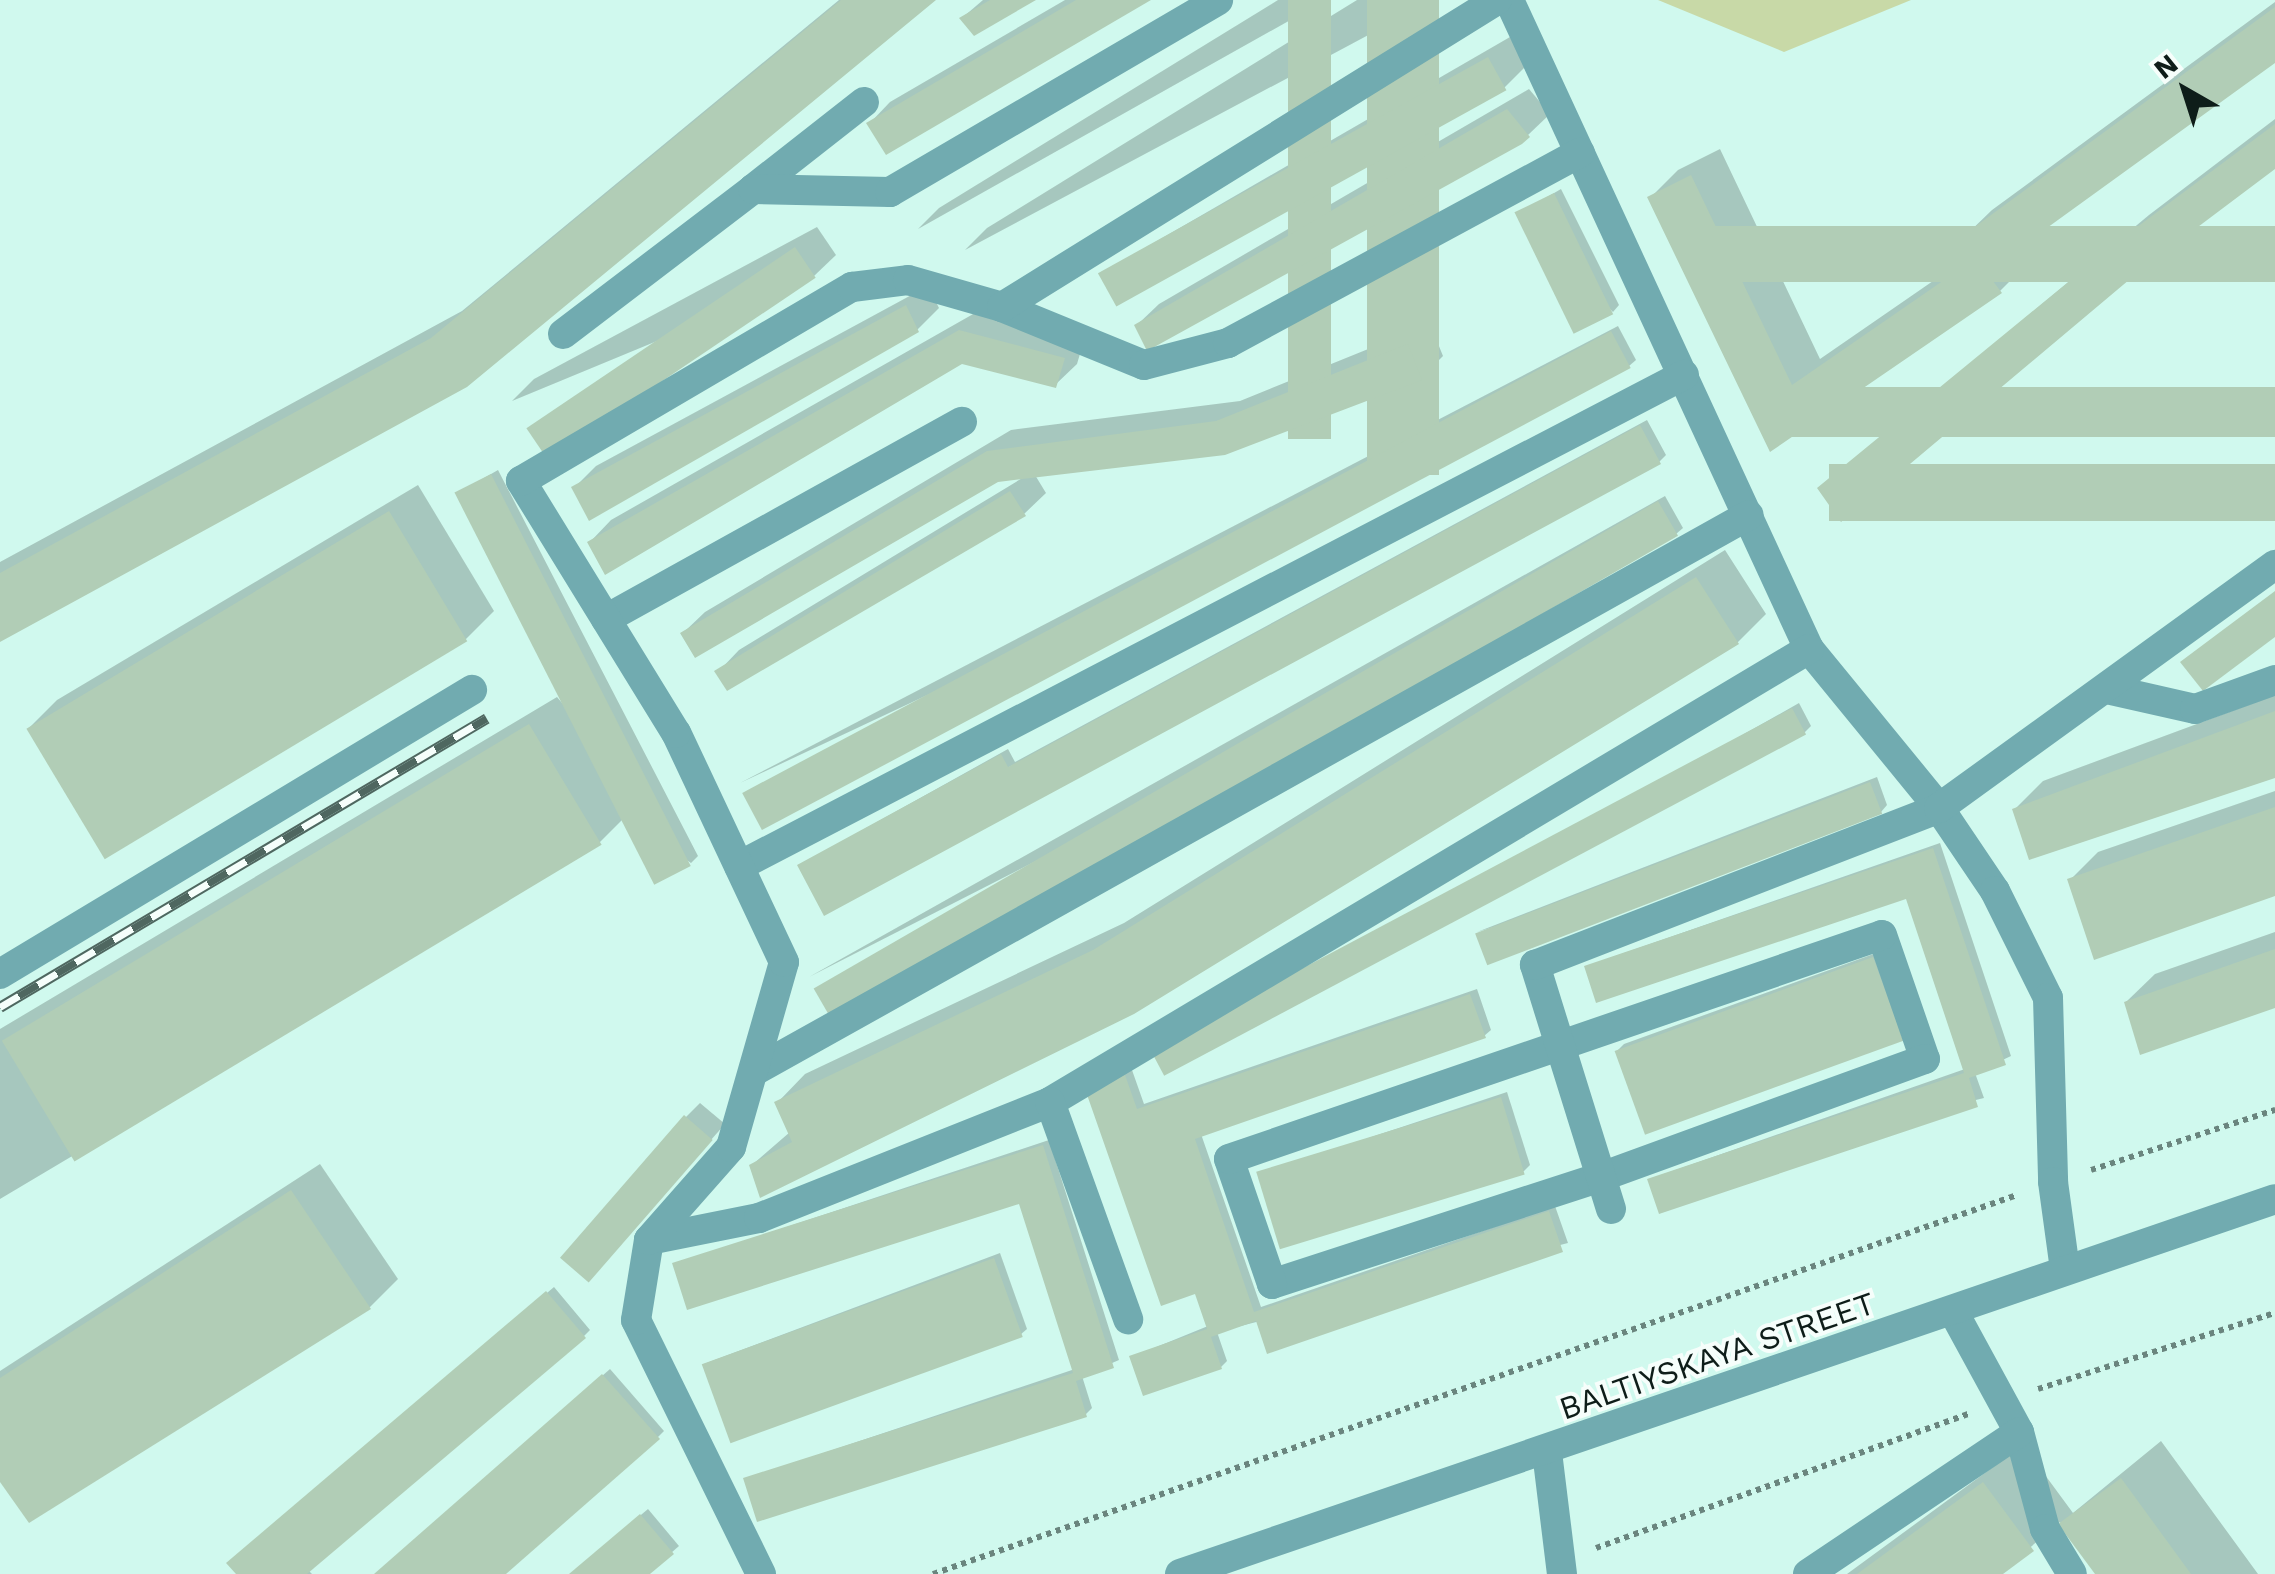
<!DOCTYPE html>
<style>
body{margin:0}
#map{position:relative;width:2275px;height:1574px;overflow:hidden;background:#d0f9ee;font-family:"Work Sans",sans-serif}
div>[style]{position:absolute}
.green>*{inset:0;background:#c8d9a7}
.shadow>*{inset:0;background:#0003}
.building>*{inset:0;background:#b1cdb6;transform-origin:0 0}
.path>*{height:6px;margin-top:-3px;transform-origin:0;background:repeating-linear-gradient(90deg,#6a857e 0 5px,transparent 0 10px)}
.minor>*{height:30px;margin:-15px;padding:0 15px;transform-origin:15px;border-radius:15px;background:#71abb0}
.rail>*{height:11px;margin-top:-5.5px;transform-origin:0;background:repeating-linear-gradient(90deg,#f6fefb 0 22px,#4f6760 0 44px);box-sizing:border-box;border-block:2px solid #4f6760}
span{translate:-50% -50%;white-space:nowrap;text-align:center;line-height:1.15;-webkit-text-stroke:8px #f6fefb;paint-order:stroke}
.street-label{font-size:32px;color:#0e1d19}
.north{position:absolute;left:2135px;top:40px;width:100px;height:100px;-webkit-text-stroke:8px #f6fefb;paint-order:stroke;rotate:321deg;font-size:28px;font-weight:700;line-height:40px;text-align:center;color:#0e1d19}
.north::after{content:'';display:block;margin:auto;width:35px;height:45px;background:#0e1d19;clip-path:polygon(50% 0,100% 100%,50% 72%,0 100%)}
</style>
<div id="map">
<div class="green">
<div style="clip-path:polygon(1658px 0,1911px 0,1784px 52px)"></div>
</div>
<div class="shadow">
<div style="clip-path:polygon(839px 0,932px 0,0 639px,0 562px,462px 311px)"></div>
<div style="clip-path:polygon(983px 0,1031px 0,962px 18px)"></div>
<div style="clip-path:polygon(1065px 0,1146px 0,869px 124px,890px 102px)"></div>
<div style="clip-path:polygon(1278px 0,1326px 0,918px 229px,939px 208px)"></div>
<div style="clip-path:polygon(1357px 0,1434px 0,965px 250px,987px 228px)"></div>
<div style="clip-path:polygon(2275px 2px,2275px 60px,2016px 247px,2028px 263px,2000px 291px,1771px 449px,1650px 198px,1678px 170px,1720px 149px,1820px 359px,1975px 252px,1964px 237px,1992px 210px)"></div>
<div style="clip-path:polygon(1510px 37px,1526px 66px,1504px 88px,1105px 280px,1126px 259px)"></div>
<div style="clip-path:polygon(1529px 89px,1550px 114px,1528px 135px,1137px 325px,1159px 304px)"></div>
<div style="clip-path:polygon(2275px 119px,2275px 166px,1820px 489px,2149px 215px)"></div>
<div style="clip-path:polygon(1561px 189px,1619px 305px,1613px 312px,1518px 214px)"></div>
<div style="clip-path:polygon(817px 227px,836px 255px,814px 276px,512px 401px,534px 379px)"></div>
<div style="clip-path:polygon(928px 286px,939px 308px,917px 330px,574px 488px,596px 466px)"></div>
<div style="clip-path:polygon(982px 309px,1085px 337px,1077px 364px,1055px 385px,962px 361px,590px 542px,611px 520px)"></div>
<div style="clip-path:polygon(1430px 324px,1443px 356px,1421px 378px,1035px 475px,1046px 493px,1024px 514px,718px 672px,739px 650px,1024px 477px,998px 480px,683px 633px,705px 612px,1011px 430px,1240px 401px)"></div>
<div style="clip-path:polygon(1618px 326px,1636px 360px,1629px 366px,740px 783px)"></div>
<div style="clip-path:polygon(1647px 420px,1666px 455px,1659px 462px,800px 865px,1008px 749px,1015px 762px)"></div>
<div style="clip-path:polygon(498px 470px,698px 856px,691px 863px,625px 817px,599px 843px,0 1199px,0 1029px,557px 697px,574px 717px,458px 493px)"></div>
<div style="clip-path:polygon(418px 485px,494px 611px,466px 639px,29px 728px,57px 700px)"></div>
<div style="clip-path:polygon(1665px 496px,1683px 528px,1676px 534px,809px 977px)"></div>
<div style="clip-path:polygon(1725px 550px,1766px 614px,1738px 642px,1133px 1011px,752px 1165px,790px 1132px,777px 1103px,805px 1074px,1124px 923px)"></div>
<div style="clip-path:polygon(2275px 695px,2275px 775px,2015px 809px,2043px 781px)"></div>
<div style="clip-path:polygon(1799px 703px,1811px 726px,1805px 732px,1161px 1064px)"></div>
<div style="clip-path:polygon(1877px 777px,1887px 805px,1881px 812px,1477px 932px)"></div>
<div style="clip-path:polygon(2275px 791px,2275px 893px,2070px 880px,2098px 852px)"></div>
<div style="clip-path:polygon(1940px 843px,2011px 1056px,1975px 1073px,1984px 1098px,1650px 1179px,1965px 1069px,1907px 896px,1587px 966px)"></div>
<div style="clip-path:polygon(2275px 932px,2275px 1005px,2126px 1002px,2155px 974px)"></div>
<div style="clip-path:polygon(1879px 952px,1908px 1032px,1617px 1051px,1624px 1044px)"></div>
<div style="clip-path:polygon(1477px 989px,1491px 1030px,1484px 1036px,1201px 1134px,1261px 1307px,1555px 1206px,1568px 1243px,1217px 1332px,1227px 1361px,1221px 1367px,1132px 1357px,1208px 1326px,1196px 1290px,1088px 1089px,1132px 1070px,1144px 1104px)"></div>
<div style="clip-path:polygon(1507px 1092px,1530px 1165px,1524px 1171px,1260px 1174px)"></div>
<div style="clip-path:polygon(700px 1103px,725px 1124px,602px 1264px,686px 1117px)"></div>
<div style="clip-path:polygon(1049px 1140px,1119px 1360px,1082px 1376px,1092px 1408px,1086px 1414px,746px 1479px,1075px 1369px,1021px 1201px,675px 1264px)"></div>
<div style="clip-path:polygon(320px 1164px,398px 1279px,370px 1307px,30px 1520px,0 1478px,0 1371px)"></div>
<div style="clip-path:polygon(1000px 1253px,1027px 1329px,1020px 1335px,704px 1364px)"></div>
<div style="clip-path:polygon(554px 1287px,590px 1330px,584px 1336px,308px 1570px,312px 1574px,239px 1574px,236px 1557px)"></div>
<div style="clip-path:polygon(610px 1369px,664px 1431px,658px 1437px,502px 1574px,377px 1574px)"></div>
<div style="clip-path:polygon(2161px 1441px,2258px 1574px,2098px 1574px,2060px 1522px,1999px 1574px,1847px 1574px,2023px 1445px,2073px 1513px)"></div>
<div style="clip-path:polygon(648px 1509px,679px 1546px,647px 1574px,571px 1574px)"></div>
</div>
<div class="building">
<div style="clip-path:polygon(841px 0,936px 0,467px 387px,0 642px,0 573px,431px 338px)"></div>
<div style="clip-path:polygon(990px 0,1036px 0,974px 36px,959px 18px)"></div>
<div style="clip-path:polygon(1076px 0,1151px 0,886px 155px,866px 123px)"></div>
<div style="left:1288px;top:0;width:43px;height:439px"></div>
<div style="left:1367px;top:0;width:72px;height:475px"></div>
<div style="clip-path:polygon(2275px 7px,2275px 63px,1986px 272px,2002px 293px,1770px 452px,1647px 197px,1691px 175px,1792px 385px,1976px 258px,1961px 237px)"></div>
<div style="left:1488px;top:57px;width:38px;height:446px;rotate:61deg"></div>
<div style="clip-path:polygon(1507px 109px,1530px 137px,1522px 144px,1147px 351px,1134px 325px)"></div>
<div style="clip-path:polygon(2275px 124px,2275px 169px,2142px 269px,1841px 522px,1817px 488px,2117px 242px)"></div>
<div style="left:1554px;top:193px;width:135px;height:44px;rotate:64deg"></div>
<div style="left:2275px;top:226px;width:56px;height:572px;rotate:90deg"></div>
<div style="left:795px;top:247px;width:37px;height:324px;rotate:56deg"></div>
<div style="clip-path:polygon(906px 305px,919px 332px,589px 521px,571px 487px)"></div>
<div style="clip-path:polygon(959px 330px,1065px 358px,1056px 388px,962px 364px,605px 575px,587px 542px)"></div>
<div style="left:1611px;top:331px;width:42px;height:984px;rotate:62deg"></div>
<div style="clip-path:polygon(1408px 344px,1422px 380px,1225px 455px,998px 482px,695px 658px,680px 633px,987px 451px,1216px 421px)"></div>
<div style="left:2275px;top:387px;width:50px;height:486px;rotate:90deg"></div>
<div style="clip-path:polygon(1640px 425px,1661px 464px,824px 916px,797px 865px,1001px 754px,1008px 767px)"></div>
<div style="left:2275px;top:464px;width:57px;height:446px;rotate:90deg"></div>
<div style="left:491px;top:474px;width:440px;height:41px;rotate:63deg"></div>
<div style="clip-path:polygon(1010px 491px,1026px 516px,727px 691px,714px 671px)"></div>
<div style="left:1658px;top:501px;width:40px;height:975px;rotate:60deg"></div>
<div style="left:389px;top:511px;width:152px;height:423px;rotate:59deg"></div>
<div style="clip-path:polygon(1696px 577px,1739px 644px,1134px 1014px,760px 1198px,749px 1165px,792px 1142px,774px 1102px,1093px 950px)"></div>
<div style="clip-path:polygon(2275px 591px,2275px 637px,2203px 691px,2180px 662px)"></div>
<div style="left:1792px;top:708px;width:30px;height:727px;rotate:62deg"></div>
<div style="clip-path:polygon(2275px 711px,2275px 778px,2029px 860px,2012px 809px)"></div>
<div style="left:529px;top:724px;width:141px;height:615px;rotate:59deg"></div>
<div style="left:1870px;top:782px;width:34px;height:423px;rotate:69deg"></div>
<div style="clip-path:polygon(2275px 807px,2275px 896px,2094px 960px,2067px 879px)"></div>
<div style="clip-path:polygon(1933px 848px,2006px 1065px,1969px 1078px,1978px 1107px,1659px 1214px,1647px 1179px,1964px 1073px,1906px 899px,1596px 1003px,1584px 966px)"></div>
<div style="clip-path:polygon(2275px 949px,2275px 1008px,2140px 1055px,2124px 1002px)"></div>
<div style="left:1873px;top:957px;width:89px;height:275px;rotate:70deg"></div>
<div style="clip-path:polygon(1470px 994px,1486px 1038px,1195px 1139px,1254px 1312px,1549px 1211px,1563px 1252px,1267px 1354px,1256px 1321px,1211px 1337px,1222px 1369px,1143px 1396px,1129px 1356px,1207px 1329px,1195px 1294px,1161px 1306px,1085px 1089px,1125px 1075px,1137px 1109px)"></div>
<div style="left:1501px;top:1097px;width:81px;height:256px;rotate:73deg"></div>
<div style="left:684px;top:1115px;width:38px;height:189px;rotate:41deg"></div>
<div style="clip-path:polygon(1043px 1145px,1114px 1368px,1076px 1381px,1087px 1417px,757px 1522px,743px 1478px,1073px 1373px,1019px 1204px,687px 1310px,672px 1263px)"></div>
<div style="clip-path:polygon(291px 1190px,371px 1309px,29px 1523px,0 1482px,0 1378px)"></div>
<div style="left:994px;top:1258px;width:84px;height:311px;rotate:70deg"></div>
<div style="clip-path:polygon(546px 1291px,586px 1338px,307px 1574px,236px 1574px,226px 1563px)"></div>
<div style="clip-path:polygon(602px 1374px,660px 1439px,506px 1574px,374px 1574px)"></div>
<div style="clip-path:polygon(2121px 1478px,2191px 1574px,2095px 1574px,2058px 1524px)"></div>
<div style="clip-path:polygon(1983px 1482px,2034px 1551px,2003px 1574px,1857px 1574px)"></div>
<div style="clip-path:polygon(640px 1514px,674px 1554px,650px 1574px,569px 1574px)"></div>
</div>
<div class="path">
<div style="left:2091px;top:1170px;width:194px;rotate:-18.1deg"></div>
<div style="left:2038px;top:1389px;width:249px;rotate:-17.8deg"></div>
<div style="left:1596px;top:1548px;width:398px;rotate:-19.8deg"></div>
<div style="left:933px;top:1574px;width:1148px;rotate:-19.27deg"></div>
</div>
<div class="minor">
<div style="left:1509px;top:0;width:715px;rotate:65.19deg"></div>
<div style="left:1809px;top:649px;width:205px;rotate:50.7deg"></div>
<div style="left:1939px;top:808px;width:100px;rotate:56deg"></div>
<div style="left:1995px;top:891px;width:119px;rotate:63.6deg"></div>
<div style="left:2048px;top:998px;width:184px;rotate:88.4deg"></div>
<div style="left:2053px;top:1182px;width:89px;rotate:82.2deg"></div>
<div style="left:753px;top:189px;width:141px;rotate:-38.1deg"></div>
<div style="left:1002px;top:307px;width:153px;rotate:22.2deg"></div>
<div style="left:1144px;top:365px;width:87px;rotate:-14.7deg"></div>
<div style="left:1228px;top:343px;width:400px;rotate:-28.4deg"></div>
<div style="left:563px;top:334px;width:239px;rotate:-37.3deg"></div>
<div style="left:753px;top:189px;width:137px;rotate:1.3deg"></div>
<div style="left:890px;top:192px;width:380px;rotate:-30.3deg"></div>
<div style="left:606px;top:619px;width:407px;rotate:-29deg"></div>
<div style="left:2107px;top:689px;width:90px;rotate:12.8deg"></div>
<div style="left:2195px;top:709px;width:85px;rotate:-19.9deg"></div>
<div style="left:739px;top:866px;width:1065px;rotate:-27.46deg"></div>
<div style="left:1882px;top:935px;width:131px;rotate:70.9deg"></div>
<div style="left:1925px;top:1059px;width:345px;rotate:160deg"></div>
<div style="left:1601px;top:1177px;width:346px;rotate:162deg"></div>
<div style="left:1272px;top:1284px;width:132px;rotate:-109deg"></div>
<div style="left:1229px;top:1159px;width:690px;rotate:-18.93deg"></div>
<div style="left:0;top:974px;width:551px;rotate:-31.04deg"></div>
<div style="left:758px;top:1069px;width:1135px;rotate:-29.21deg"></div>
<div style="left:1050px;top:1102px;width:884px;rotate:-30.83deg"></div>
<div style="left:1611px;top:1209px;width:256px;rotate:-107.3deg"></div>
<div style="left:1535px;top:965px;width:433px;rotate:-21.2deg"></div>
<div style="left:1939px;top:808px;width:415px;rotate:-35.9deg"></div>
<div style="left:649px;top:1240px;width:112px;rotate:-11.3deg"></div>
<div style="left:759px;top:1218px;width:313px;rotate:-21.7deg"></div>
<div style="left:1050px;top:1102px;width:231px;rotate:70.2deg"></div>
<div style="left:1953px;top:1311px;width:138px;rotate:61.4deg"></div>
<div style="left:2019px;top:1432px;width:100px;rotate:75deg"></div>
<div style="left:2045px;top:1529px;width:52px;rotate:59deg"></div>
<div style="left:1547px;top:1452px;width:123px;rotate:83deg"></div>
<div style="left:761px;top:1574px;width:283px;rotate:-116.2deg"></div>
<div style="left:636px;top:1320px;width:81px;rotate:-80.8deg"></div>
<div style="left:649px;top:1240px;width:124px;rotate:-48.6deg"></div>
<div style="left:731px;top:1147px;width:192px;rotate:-74deg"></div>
<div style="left:784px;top:962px;width:253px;rotate:-115.2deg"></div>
<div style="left:676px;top:733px;width:296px;rotate:-121.6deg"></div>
<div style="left:521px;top:481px;width:384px;rotate:-30.4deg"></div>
<div style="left:852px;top:287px;width:56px;rotate:-7.1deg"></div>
<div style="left:908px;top:280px;width:98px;rotate:16deg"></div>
<div style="left:1002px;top:307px;width:582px;rotate:-31.81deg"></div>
<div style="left:1180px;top:1574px;width:1157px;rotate:-18.9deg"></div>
<div style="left:1808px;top:1574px;width:254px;rotate:-33.9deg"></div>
</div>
<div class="rail">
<div style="left:0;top:1007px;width:566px;rotate:-30.69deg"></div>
</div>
<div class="street-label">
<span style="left:1717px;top:1356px;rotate:-19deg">BALTIYSKAYA STREET</span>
</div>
<div class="north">N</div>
</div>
